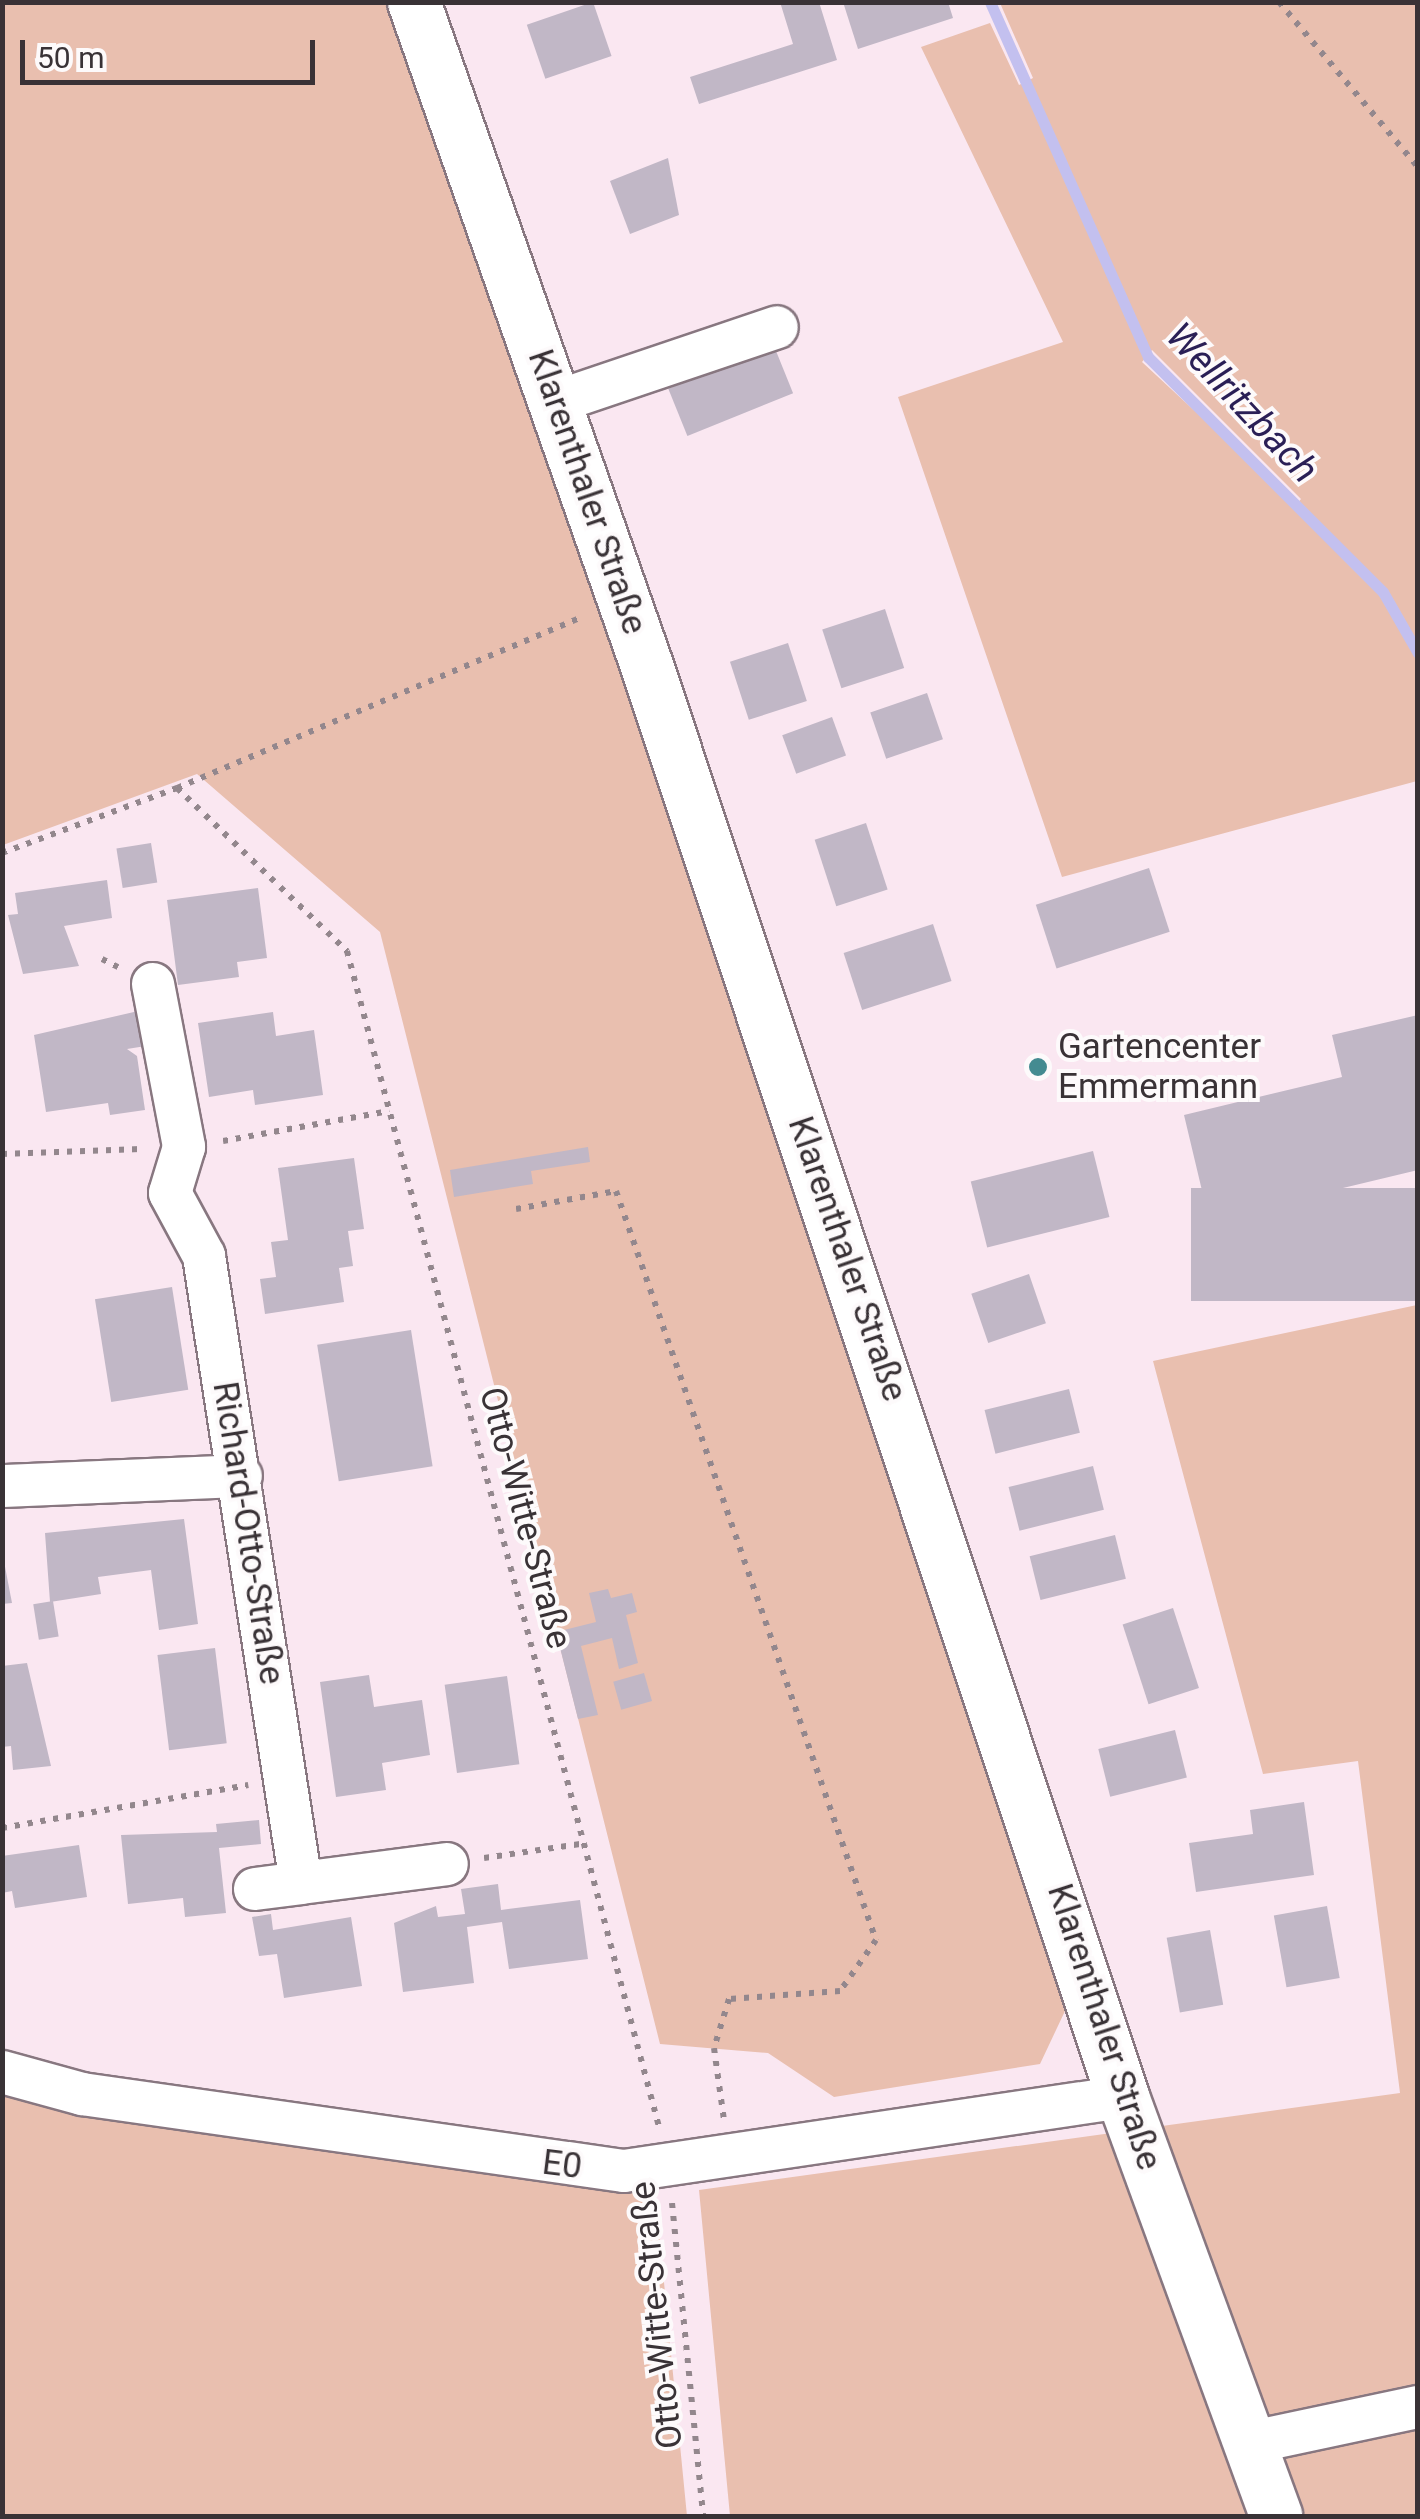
<!DOCTYPE html>
<meta charset="utf-8">
<style>
body{margin:0}
#map{position:relative;width:1420px;height:2519px;overflow:hidden;background:#fae7f1;font-family:Roboto,sans-serif}
div>[style]{position:absolute}
.green>*{inset:0;background:#e9bfaf}
.stream>*{height:11px;margin:-5.5px;padding:0 5.5px;transform-origin:5.5px;border-radius:5.5px;background:#c3c0ef}
.building>*{inset:0;background:#c1b7c6;transform-origin:0 0}
.path>*{height:6px;margin-top:-3px;transform-origin:0;background:repeating-linear-gradient(90deg,#93878d 0 5px,transparent 0 13px)}
.roads{filter:drop-shadow(2px 0 #887780) drop-shadow(-2px 0 #887780) drop-shadow(0 2px #887780) drop-shadow(0 -2px #887780)}
.minor>*{height:42px;margin:-21px;padding:0 21px;transform-origin:21px;border-radius:21px;background:#fff}
.major>*{height:52px;margin:-26px;padding:0 26px;transform-origin:26px;border-radius:26px;background:#fff}
.dots>*{width:28px;height:28px;translate:-50% -50%;box-sizing:border-box;border:5px solid #fdfafb;border-radius:50%}
span{translate:-50% -50%;white-space:nowrap;text-align:center;line-height:1.15;-webkit-text-stroke:8px #fdfafb;paint-order:stroke}
.street-label{font-size:35px;color:#393236}
.poi-label{font-size:35px;color:#393236}
.left{translate:0 -50%;text-align:left}
.water-label{font-size:38px;color:#2a1f56;font-style:italic}
.frame{position:absolute;inset:0;border:5px solid #393236;pointer-events:none}
.scale{position:absolute;left:20px;top:40px;width:295px;height:45px;box-sizing:border-box;border:5px solid #393236;border-top:0;padding-left:12px;font-size:30px;line-height:35px;white-space:nowrap;color:#393236;-webkit-text-stroke:8px #fdfafb;paint-order:stroke}
</style>
<div id="map">
<div class="green">
<div style="clip-path:polygon(3px 3px,392px 3px,1037px 1891px,1065px 2011px,1040px 2064px,834px 2097px,768px 2053px,660px 2044px,380px 932px,197px 774px,3px 845px)"></div>
<div style="clip-path:polygon(evenodd,1000px 3px,1417px 3px,1417px 781px,1062px 877px,898px 397px,1063px 342px,921px 47px,990px 23px,1019px 85px,1033px 78px,1000px 3px,1152px 350px,1301px 499px,1296px 505px,1142px 362px,1152px 350px)"></div>
<div style="clip-path:polygon(1417px 1305px,1417px 2516px,730px 2516px,699px 2190px,1400px 2093px,1358px 1761px,1263px 1774px,1153px 1361px)"></div>
<div style="clip-path:polygon(3px 2088px,53px 2105px,655px 2191px,687px 2516px,3px 2516px)"></div>
</div>
<div class="stream">
<div style="left:990px;top:2px;width:389px;rotate:66deg"></div>
<div style="left:1148px;top:357px;width:332px;rotate:45deg"></div>
<div style="left:1383px;top:592px;width:70px;rotate:60.2deg"></div>
</div>
<div class="building">
<div style="left:593px;top:2px;width:57px;height:70px;rotate:71deg"></div>
<div style="clip-path:polygon(780px 2px,819px 2px,837px 60px,699px 104px,690px 77px,793px 44px)"></div>
<div style="clip-path:polygon(843px 2px,948px 2px,953px 18px,858px 49px)"></div>
<div style="clip-path:polygon(668px 158px,679px 215px,630px 234px,610px 181px)"></div>
<div style="left:774px;top:346px;width:51px;height:114px;rotate:68deg"></div>
<div style="left:885px;top:609px;width:62px;height:66px;rotate:72deg"></div>
<div style="left:788px;top:643px;width:61px;height:61px;rotate:72deg"></div>
<div style="left:927px;top:693px;width:49px;height:60px;rotate:71deg"></div>
<div style="left:832px;top:717px;width:41px;height:53px;rotate:70deg"></div>
<div style="left:866px;top:823px;width:70px;height:54px;rotate:72deg"></div>
<div style="left:151px;top:843px;width:40px;height:35px;rotate:81deg"></div>
<div style="left:1149px;top:868px;width:67px;height:119px;rotate:72deg"></div>
<div style="clip-path:polygon(107px 880px,112px 918px,64px 926px,79px 966px,23px 974px,8px 915px,18px 914px,15px 893px)"></div>
<div style="clip-path:polygon(258px 888px,267px 958px,237px 962px,239px 977px,178px 985px,167px 900px)"></div>
<div style="left:933px;top:924px;width:60px;height:94px;rotate:72deg"></div>
<div style="clip-path:polygon(147px 1009px,152px 1045px,127px 1049px,137px 1056px,145px 1110px,110px 1115px,108px 1103px,46px 1112px,34px 1035px)"></div>
<div style="clip-path:polygon(273px 1012px,276px 1036px,314px 1030px,323px 1095px,255px 1105px,253px 1090px,209px 1097px,198px 1023px)"></div>
<div style="clip-path:polygon(1418px 1015px,1418px 1170px,1209px 1220px,1184px 1115px,1342px 1077px,1332px 1035px)"></div>
<div style="clip-path:polygon(588px 1147px,590px 1162px,531px 1171px,533px 1184px,454px 1197px,450px 1170px)"></div>
<div style="left:1093px;top:1151px;width:68px;height:126px;rotate:76deg"></div>
<div style="clip-path:polygon(354px 1158px,364px 1229px,348px 1231px,353px 1266px,339px 1268px,344px 1302px,265px 1314px,260px 1279px,276px 1277px,271px 1242px,288px 1240px,278px 1168px)"></div>
<div style="left:1418px;top:1188px;width:113px;height:227px;rotate:90deg"></div>
<div style="left:1029px;top:1274px;width:52px;height:61px;rotate:71deg"></div>
<div style="left:172px;top:1287px;width:104px;height:78px;rotate:81deg"></div>
<div style="left:411px;top:1330px;width:138px;height:95px;rotate:81deg"></div>
<div style="left:1069px;top:1389px;width:45px;height:87px;rotate:76deg"></div>
<div style="left:1093px;top:1466px;width:45px;height:87px;rotate:76deg"></div>
<div style="clip-path:polygon(184px 1519px,198px 1624px,159px 1630px,151px 1570px,98px 1577px,101px 1594px,50px 1602px,45px 1533px)"></div>
<div style="left:1115px;top:1535px;width:45px;height:88px;rotate:76deg"></div>
<div style="clip-path:polygon(2px 1551px,12px 1603px,2px 1604px)"></div>
<div style="clip-path:polygon(608px 1589px,611px 1598px,632px 1593px,637px 1612px,626px 1615px,638px 1663px,619px 1669px,612px 1638px,581px 1646px,598px 1715px,578px 1719px,556px 1632px,596px 1622px,589px 1593px)"></div>
<div style="left:53px;top:1601px;width:36px;height:20px;rotate:81deg"></div>
<div style="left:1173px;top:1608px;width:84px;height:53px;rotate:72deg"></div>
<div style="left:215px;top:1648px;width:96px;height:58px;rotate:83deg"></div>
<div style="clip-path:polygon(27px 1663px,51px 1766px,13px 1770px,11px 1746px,2px 1747px,2px 1666px)"></div>
<div style="left:644px;top:1673px;width:29px;height:32px;rotate:74deg"></div>
<div style="clip-path:polygon(369px 1675px,374px 1707px,422px 1700px,430px 1755px,382px 1763px,386px 1790px,336px 1797px,320px 1682px)"></div>
<div style="left:507px;top:1676px;width:89px;height:63px;rotate:82deg"></div>
<div style="left:1175px;top:1730px;width:49px;height:79px;rotate:76deg"></div>
<div style="clip-path:polygon(1304px 1802px,1314px 1875px,1196px 1892px,1189px 1843px,1253px 1834px,1250px 1810px)"></div>
<div style="clip-path:polygon(259px 1820px,261px 1844px,219px 1848px,226px 1913px,185px 1917px,183px 1898px,128px 1904px,121px 1835px,217px 1832px,216px 1824px)"></div>
<div style="clip-path:polygon(79px 1845px,87px 1897px,15px 1908px,12px 1891px,2px 1893px,2px 1856px)"></div>
<div style="clip-path:polygon(498px 1884px,501px 1910px,580px 1900px,588px 1959px,509px 1969px,502px 1922px,467px 1927px,474px 1983px,403px 1992px,394px 1923px,436px 1906px,438px 1917px,465px 1914px,461px 1889px)"></div>
<div style="left:1327px;top:1906px;width:73px;height:54px;rotate:80deg"></div>
<div style="clip-path:polygon(271px 1914px,273px 1930px,351px 1917px,362px 1986px,284px 1998px,277px 1954px,259px 1956px,252px 1917px)"></div>
<div style="left:1210px;top:1930px;width:76px;height:44px;rotate:80deg"></div>
</div>
<div class="path">
<div style="left:1279px;top:2px;width:216px;rotate:49.9deg"></div>
<div style="left:177px;top:788px;width:439px;rotate:-22.9deg"></div>
<div style="left:2px;top:853px;width:187px;rotate:-20.4deg"></div>
<div style="left:177px;top:788px;width:236px;rotate:43.8deg"></div>
<div style="left:347px;top:951px;width:1217px;rotate:75.14deg"></div>
<div style="left:102px;top:959px;width:18px;rotate:27deg"></div>
<div style="left:223px;top:1141px;width:169px;rotate:-10.2deg"></div>
<div style="left:2px;top:1154px;width:139px;rotate:-2.1deg"></div>
<div style="left:516px;top:1209px;width:102px;rotate:-10.2deg"></div>
<div style="left:616px;top:1191px;width:793px;rotate:70.86deg"></div>
<div style="left:876px;top:1940px;width:62px;rotate:125.2deg"></div>
<div style="left:840px;top:1991px;width:111px;rotate:175.9deg"></div>
<div style="left:729px;top:1999px;width:51px;rotate:107deg"></div>
<div style="left:714px;top:2048px;width:73px;rotate:82.1deg"></div>
<div style="left:2px;top:1828px;width:250px;rotate:-9.9deg"></div>
<div style="left:484px;top:1858px;width:104px;rotate:-8.3deg"></div>
<div style="left:672px;top:2203px;width:315px;rotate:84.3deg"></div>
</div>
<div class="roads">
<div class="minor">
<div style="left:556px;top:402px;width:233px;rotate:-18.7deg"></div>
<div style="left:153px;top:984px;width:166px;rotate:79.2deg"></div>
<div style="left:184px;top:1147px;width:48px;rotate:106.9deg"></div>
<div style="left:170px;top:1193px;width:72px;rotate:61.6deg"></div>
<div style="left:204px;top:1256px;width:634px;rotate:81.21deg"></div>
<div style="left:301px;top:1883px;width:147px;rotate:-7.4deg"></div>
<div style="left:2px;top:1486px;width:239px;rotate:-2.4deg"></div>
<div style="left:255px;top:1889px;width:46px;rotate:-7.4deg"></div>
<div style="left:2px;top:2072px;width:83px;rotate:15.4deg"></div>
<div style="left:82px;top:2094px;width:547px;rotate:8.09deg"></div>
<div style="left:624px;top:2171px;width:504px;rotate:-8.44deg"></div>
<div style="left:1248px;top:2443px;width:174px;rotate:-12deg"></div>
</div>
<div class="major">
<div style="left:414px;top:2px;width:704px;rotate:70.66deg"></div>
<div style="left:647px;top:666px;width:1508px;rotate:71.6deg"></div>
<div style="left:1123px;top:2097px;width:446px;rotate:69.9deg"></div>
</div>
</div>
<div class="dots">
<div style="left:1038px;top:1067px;background:#448b91"></div>
</div>
<div class="street-label">
<span style="left:587px;top:492px;rotate:71deg">Klarenthaler Straße</span>
<span style="left:847px;top:1259px;rotate:71deg">Klarenthaler Straße</span>
<span style="left:525px;top:1518px;rotate:75deg">Otto-Witte-Straße</span>
<span style="left:248px;top:1533px;rotate:81deg">Richard-Otto-Straße</span>
<span style="left:1104px;top:2027px;rotate:72deg">Klarenthaler Straße</span>
<span style="left:562px;top:2165px;rotate:7deg">E0</span>
<span style="left:657px;top:2315px;rotate:-96deg">Otto-Witte-Straße</span>
</div>
<div class="poi-label">
<span class="left" style="left:1058px;top:1067px">Gartencenter<br>Emmermann</span>
</div>
<div class="water-label">
<span style="left:1242px;top:403px;rotate:47deg">Wellritzbach</span>
</div>
<div class="frame"></div>
<div class="scale">50 m</div>
</div>
